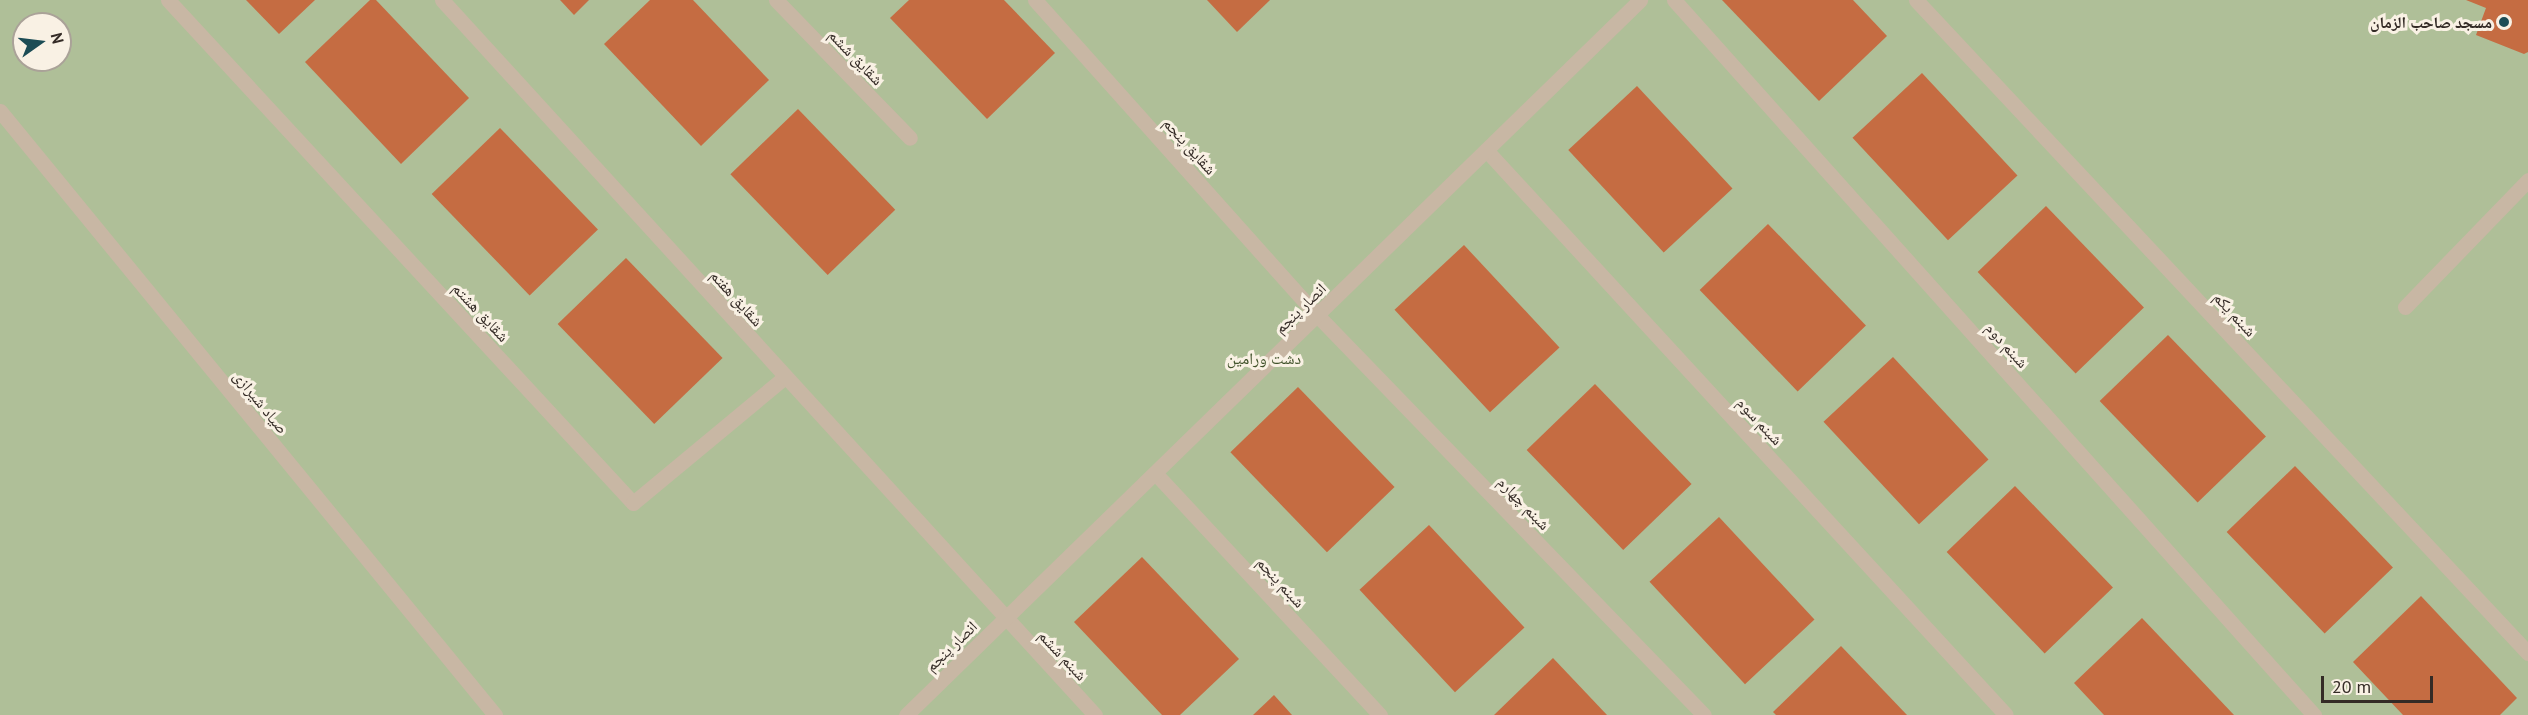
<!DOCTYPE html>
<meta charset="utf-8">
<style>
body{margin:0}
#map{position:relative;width:2528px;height:715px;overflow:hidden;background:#f1e7d8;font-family:"PT Sans","Noto Naskh Arabic",sans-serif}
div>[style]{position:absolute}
.green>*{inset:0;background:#afbf98}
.building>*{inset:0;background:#c56c42;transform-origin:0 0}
.minor>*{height:15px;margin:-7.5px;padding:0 7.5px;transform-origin:7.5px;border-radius:7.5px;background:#c8b7a4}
.dots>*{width:16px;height:16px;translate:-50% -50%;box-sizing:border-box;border:3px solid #f9f1e4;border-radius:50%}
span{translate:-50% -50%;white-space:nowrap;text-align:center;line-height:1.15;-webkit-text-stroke:6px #f9f1e4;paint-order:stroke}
.poi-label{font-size:16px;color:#342b26;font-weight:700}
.right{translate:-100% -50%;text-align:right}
.street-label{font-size:16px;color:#342b26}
.park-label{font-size:16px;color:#40522a}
.north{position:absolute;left:12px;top:12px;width:60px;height:60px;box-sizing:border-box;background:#f9f1e4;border:2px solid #aaa298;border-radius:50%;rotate:76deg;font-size:16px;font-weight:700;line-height:24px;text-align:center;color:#342b26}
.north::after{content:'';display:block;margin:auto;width:21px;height:27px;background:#1c4c55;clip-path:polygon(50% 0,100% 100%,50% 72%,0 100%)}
.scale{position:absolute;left:2321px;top:676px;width:112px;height:27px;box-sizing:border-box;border:3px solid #342b26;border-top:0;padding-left:8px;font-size:18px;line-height:21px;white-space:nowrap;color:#342b26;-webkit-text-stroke:4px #f9f1e4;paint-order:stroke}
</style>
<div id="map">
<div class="green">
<div style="clip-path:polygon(evenodd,0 0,2528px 0,2528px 715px,0 715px,0 0,24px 24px,60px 24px,60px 60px,24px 60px,24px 24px)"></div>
</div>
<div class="building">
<div style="clip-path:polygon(246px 0,315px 0,279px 34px)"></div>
<div style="clip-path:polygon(370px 0,376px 0,469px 98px,401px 164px,305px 62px)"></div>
<div style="clip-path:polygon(560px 0,589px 0,574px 15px)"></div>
<div style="clip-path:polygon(650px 0,693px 0,769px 80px,701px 146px,604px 44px)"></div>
<div style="clip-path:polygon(909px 0,1004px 0,1055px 53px,987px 119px,890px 18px)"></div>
<div style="clip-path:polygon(1207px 0,1270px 0,1237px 32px)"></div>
<div style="clip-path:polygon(1722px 0,1853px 0,1887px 36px,1819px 101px)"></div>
<div style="clip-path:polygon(2466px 0,2528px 0,2528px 52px,2524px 54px,2476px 35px,2486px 8px)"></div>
<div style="left:1922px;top:73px;width:140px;height:95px;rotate:47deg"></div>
<div style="left:1637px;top:86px;width:140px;height:94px;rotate:47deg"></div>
<div style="left:798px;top:109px;width:140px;height:94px;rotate:46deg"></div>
<div style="left:500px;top:128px;width:141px;height:95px;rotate:46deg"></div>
<div style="left:2046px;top:206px;width:141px;height:95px;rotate:46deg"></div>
<div style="left:1768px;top:224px;width:141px;height:95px;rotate:46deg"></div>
<div style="left:1464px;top:245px;width:140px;height:95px;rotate:47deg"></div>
<div style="left:626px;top:258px;width:139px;height:95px;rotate:46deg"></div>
<div style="left:2168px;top:335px;width:141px;height:95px;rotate:46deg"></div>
<div style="left:1893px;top:357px;width:140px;height:95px;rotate:47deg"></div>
<div style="left:1595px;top:384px;width:139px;height:95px;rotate:46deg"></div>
<div style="left:1298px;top:387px;width:139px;height:94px;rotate:46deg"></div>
<div style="left:2295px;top:466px;width:141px;height:95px;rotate:46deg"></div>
<div style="left:2015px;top:486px;width:141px;height:95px;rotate:46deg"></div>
<div style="left:1719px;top:517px;width:140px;height:95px;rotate:47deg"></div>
<div style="left:1429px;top:525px;width:140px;height:95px;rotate:47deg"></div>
<div style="clip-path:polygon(1142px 557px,1239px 659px,1180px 715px,1162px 715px,1074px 622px)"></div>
<div style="clip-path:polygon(2421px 596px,2517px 698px,2500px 715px,2403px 715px,2353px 662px)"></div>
<div style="clip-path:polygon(2142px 618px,2234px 715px,2104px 715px,2074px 683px)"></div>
<div style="clip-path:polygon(1841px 646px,1907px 715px,1776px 715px,1773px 712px)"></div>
<div style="clip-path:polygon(1553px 658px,1607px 715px,1494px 715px)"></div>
<div style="clip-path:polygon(1274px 695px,1292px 715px,1253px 715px)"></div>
</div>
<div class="minor">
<div style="left:168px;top:0;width:685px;rotate:47.25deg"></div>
<div style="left:633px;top:503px;width:197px;rotate:-39.7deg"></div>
<div style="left:442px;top:0;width:968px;rotate:47.59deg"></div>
<div style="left:776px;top:0;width:192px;rotate:45.8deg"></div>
<div style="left:1035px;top:0;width:424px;rotate:48.2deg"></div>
<div style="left:1318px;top:316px;width:555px;rotate:45.95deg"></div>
<div style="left:1674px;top:0;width:960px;rotate:48.17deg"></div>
<div style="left:1916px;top:0;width:895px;rotate:46.86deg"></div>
<div style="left:0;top:111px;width:781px;rotate:50.66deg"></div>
<div style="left:1487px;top:151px;width:766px;rotate:47.38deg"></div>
<div style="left:2405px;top:307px;width:177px;rotate:-45.9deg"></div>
<div style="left:1156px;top:474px;width:329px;rotate:47.1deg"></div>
<div style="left:906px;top:715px;width:1025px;rotate:-44.25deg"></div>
</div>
<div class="dots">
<div style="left:2504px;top:22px;background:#1c4c55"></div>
</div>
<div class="poi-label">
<span class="right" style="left:2492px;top:22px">مسجد صاحب الزمان</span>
</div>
<div class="street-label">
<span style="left:856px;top:57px;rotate:46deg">شقایق ششم</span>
<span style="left:1190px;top:146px;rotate:48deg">شقایق پنجم</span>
<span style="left:737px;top:298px;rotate:48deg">شقایق هفتم</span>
<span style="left:1300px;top:308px;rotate:-44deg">انصار پنجم</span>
<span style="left:481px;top:312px;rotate:47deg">شقایق هشتم</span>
<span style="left:2235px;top:314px;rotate:47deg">شبنم یکم</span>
<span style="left:2007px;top:345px;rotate:48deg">شبنم دوم</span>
<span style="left:261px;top:402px;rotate:51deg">صیاد شیرازی</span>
<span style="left:1760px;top:421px;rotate:47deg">شبنم سوم</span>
<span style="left:1524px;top:503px;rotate:46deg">شبنم چهارم</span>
<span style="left:1281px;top:582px;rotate:47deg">شبنم پنجم</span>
<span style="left:951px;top:646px;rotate:-44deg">انصار پنجم</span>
<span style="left:1063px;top:655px;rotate:47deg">شبنم ششم</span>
</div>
<div class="park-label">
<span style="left:1264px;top:358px">دشت ورامین</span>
</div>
<div class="north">N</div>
<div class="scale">20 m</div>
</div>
